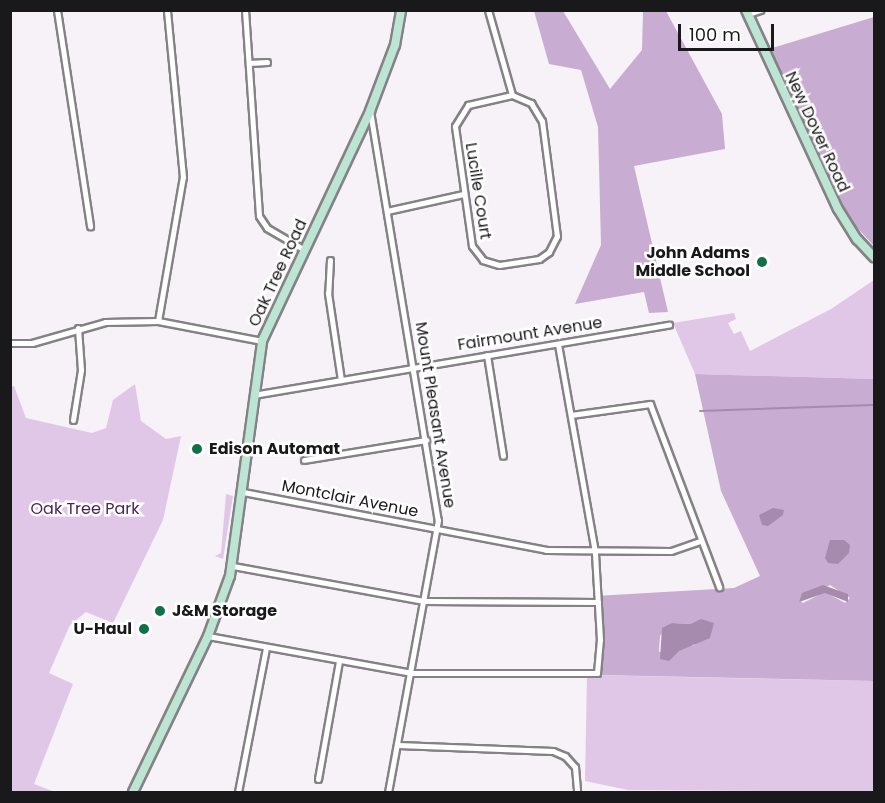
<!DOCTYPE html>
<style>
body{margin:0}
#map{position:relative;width:885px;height:803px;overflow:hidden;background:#f6f2f7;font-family:Poppins,sans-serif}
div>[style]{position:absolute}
.green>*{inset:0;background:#e0c7e7}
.forest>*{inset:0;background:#c8acd1}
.water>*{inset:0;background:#a68baf}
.stream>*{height:2px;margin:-1px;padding:0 1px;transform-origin:1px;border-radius:1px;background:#a68baf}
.roads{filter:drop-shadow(2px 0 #858286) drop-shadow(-2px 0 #858286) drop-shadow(0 2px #858286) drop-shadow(0 -2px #858286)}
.street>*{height:5px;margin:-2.5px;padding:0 2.5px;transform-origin:2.5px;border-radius:2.5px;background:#fff}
.secondary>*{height:8px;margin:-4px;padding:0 4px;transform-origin:4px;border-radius:4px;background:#bde5d3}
.dots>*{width:16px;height:16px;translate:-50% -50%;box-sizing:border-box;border:3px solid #fff;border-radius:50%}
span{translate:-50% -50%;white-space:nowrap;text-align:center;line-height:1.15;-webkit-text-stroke:5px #fff;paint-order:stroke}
.street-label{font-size:16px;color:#19181a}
.poi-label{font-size:16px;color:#19181a;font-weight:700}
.right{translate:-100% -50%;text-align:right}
.left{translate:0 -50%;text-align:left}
.park-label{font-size:16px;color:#4a2554}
.frame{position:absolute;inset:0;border:12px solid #19181a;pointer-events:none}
.scale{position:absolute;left:678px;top:24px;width:96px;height:27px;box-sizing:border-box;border:3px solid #19181a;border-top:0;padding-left:8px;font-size:18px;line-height:21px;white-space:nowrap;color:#19181a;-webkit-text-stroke:4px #fff;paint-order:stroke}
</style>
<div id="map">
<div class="green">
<div style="clip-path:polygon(874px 280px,874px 379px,695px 374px,673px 323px,734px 313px,736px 319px,728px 323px,734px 334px,741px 331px,750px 351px,831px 309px)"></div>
<div style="clip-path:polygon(135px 384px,141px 421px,166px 439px,181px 436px,163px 520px,113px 623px,86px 612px,70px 625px,49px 673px,73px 684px,34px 784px,55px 792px,11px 792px,11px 387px,14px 386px,26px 418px,92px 433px,106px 428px,113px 400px)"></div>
<div style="clip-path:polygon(226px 494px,233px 496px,223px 559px,215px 556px,221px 553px)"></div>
<div style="clip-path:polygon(587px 675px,874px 681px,874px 792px,628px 790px,585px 781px)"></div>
</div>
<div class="forest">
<div style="clip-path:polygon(534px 11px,563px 11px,610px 89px,642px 50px,643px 11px,666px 11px,722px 114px,725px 149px,634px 166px,668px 312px,649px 313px,644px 292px,575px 304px,601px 245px,598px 127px,581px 70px,549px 64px)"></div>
<div style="clip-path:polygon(874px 17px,874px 246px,851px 221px,769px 49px)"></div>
<div style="clip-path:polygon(evenodd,695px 374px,874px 379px,874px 681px,597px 675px,595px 596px,734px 588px,760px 576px,721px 491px,695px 374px,830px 585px,850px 598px,845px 603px,825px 592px,803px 603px,799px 600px,830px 585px,695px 374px,672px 623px,691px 624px,695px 645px,659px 652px,660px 636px,672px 623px)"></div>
</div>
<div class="water">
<div style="clip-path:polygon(773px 508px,784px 510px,783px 515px,768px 526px,762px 525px,759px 515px)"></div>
<div style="clip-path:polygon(830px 540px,844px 540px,850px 545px,849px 553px,838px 564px,828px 563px,825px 558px)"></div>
<div style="clip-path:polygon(823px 585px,848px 594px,848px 602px,825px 593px,799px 602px,802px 593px)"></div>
<div style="clip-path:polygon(701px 619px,714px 623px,710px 638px,679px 651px,669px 661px,660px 659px,662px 628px,672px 623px,691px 624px)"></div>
</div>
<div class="stream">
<div style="left:700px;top:411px;width:174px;rotate:-2deg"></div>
</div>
<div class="roads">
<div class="street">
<div style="left:57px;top:10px;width:219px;rotate:81.3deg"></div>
<div style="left:245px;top:10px;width:206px;rotate:86.1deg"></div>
<div style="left:259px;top:216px;width:14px;rotate:56deg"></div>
<div style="left:267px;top:228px;width:42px;rotate:30.3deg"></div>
<div style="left:488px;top:10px;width:88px;rotate:74.2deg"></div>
<div style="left:748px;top:14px;width:13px;rotate:-18deg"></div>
<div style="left:249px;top:63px;width:18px;rotate:-3deg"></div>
<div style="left:512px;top:95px;width:21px;rotate:23deg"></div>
<div style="left:531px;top:103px;width:21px;rotate:59deg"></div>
<div style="left:542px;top:121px;width:116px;rotate:82.6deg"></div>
<div style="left:557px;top:236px;width:18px;rotate:117deg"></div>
<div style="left:549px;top:252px;width:12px;rotate:145deg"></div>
<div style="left:539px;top:259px;width:40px;rotate:171.5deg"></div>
<div style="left:499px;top:265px;width:17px;rotate:-163deg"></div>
<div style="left:483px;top:260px;width:18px;rotate:-128deg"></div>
<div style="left:472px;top:246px;width:121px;rotate:-98.1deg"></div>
<div style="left:455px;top:126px;width:25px;rotate:-58deg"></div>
<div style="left:468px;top:105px;width:45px;rotate:-12.8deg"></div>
<div style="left:370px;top:111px;width:415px;rotate:80.6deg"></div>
<div style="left:438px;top:520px;width:277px;rotate:100.4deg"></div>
<div style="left:387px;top:211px;width:78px;rotate:-12.6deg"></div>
<div style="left:330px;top:260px;width:33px;rotate:93deg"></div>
<div style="left:328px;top:293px;width:88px;rotate:81.5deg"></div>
<div style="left:158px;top:321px;width:146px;rotate:-80.2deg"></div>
<div style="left:183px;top:177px;width:168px;rotate:-95.5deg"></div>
<div style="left:10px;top:343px;width:22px"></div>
<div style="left:32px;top:343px;width:76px;rotate:-16deg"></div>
<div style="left:105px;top:322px;width:53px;rotate:-1.1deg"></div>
<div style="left:158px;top:321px;width:106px;rotate:10.9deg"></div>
<div style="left:487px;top:355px;width:102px;rotate:81deg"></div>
<div style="left:253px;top:395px;width:422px;rotate:-9.6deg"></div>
<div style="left:571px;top:415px;width:80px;rotate:-7.9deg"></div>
<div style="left:650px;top:404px;width:196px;rotate:69.3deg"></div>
<div style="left:73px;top:420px;width:51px;rotate:-80.9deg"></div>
<div style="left:81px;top:370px;width:42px;rotate:-94.1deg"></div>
<div style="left:304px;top:460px;width:124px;rotate:-9.3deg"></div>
<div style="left:243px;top:492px;width:309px;rotate:10.8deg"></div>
<div style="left:546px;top:550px;width:125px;rotate:0.5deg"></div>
<div style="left:671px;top:551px;width:31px;rotate:-19deg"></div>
<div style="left:233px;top:566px;width:194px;rotate:10.4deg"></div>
<div style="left:424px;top:601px;width:174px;rotate:0.3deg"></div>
<div style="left:208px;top:636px;width:206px;rotate:10.3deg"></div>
<div style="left:411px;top:673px;width:186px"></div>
<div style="left:597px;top:673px;width:33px;rotate:-85deg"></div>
<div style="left:600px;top:640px;width:88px;rotate:-93.3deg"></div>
<div style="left:595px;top:552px;width:211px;rotate:-100.1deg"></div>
<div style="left:398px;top:745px;width:155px;rotate:2.2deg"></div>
<div style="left:553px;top:751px;width:13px;rotate:23deg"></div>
<div style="left:565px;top:756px;width:15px;rotate:48deg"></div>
<div style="left:575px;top:767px;width:25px;rotate:85deg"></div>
<div style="left:318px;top:779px;width:120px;rotate:-79.9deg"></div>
<div style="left:238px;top:792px;width:147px;rotate:-79deg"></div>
</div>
<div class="secondary">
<div style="left:746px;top:10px;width:219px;rotate:65.2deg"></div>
<div style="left:838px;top:209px;width:36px;rotate:58deg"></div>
<div style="left:857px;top:239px;width:25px;rotate:47deg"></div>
<div style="left:133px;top:792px;width:173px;rotate:-64.3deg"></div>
<div style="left:208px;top:636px;width:64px;rotate:-69.9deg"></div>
<div style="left:230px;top:576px;width:237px;rotate:-82.2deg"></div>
<div style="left:262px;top:341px;width:254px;rotate:-64.8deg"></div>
<div style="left:370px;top:111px;width:71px;rotate:-69.3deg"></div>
<div style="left:395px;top:45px;width:36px;rotate:-80deg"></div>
</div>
</div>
<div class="dots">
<div style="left:762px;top:262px;background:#117146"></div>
<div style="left:197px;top:449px;background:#117146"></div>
<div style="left:160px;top:611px;background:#117146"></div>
<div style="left:144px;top:629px;background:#117146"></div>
</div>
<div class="street-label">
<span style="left:817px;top:132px;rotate:65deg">New Dover Road</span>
<span style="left:478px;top:191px;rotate:81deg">Lucille Court</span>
<span style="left:278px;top:273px;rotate:-65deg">Oak Tree Road</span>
<span style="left:530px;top:334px;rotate:-9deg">Fairmount Avenue</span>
<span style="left:435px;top:415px;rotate:81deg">Mount Pleasant Avenue</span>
<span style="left:350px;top:499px;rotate:11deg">Montclair Avenue</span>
</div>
<div class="poi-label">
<span class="right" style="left:750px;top:262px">John Adams<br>Middle School</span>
<span class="left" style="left:209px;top:449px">Edison Automat</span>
<span class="left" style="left:172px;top:611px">J&amp;M Storage</span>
<span class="right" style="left:132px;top:629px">U-Haul</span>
</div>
<div class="park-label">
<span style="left:85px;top:509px">Oak Tree Park</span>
</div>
<div class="frame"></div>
<div class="scale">100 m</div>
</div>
